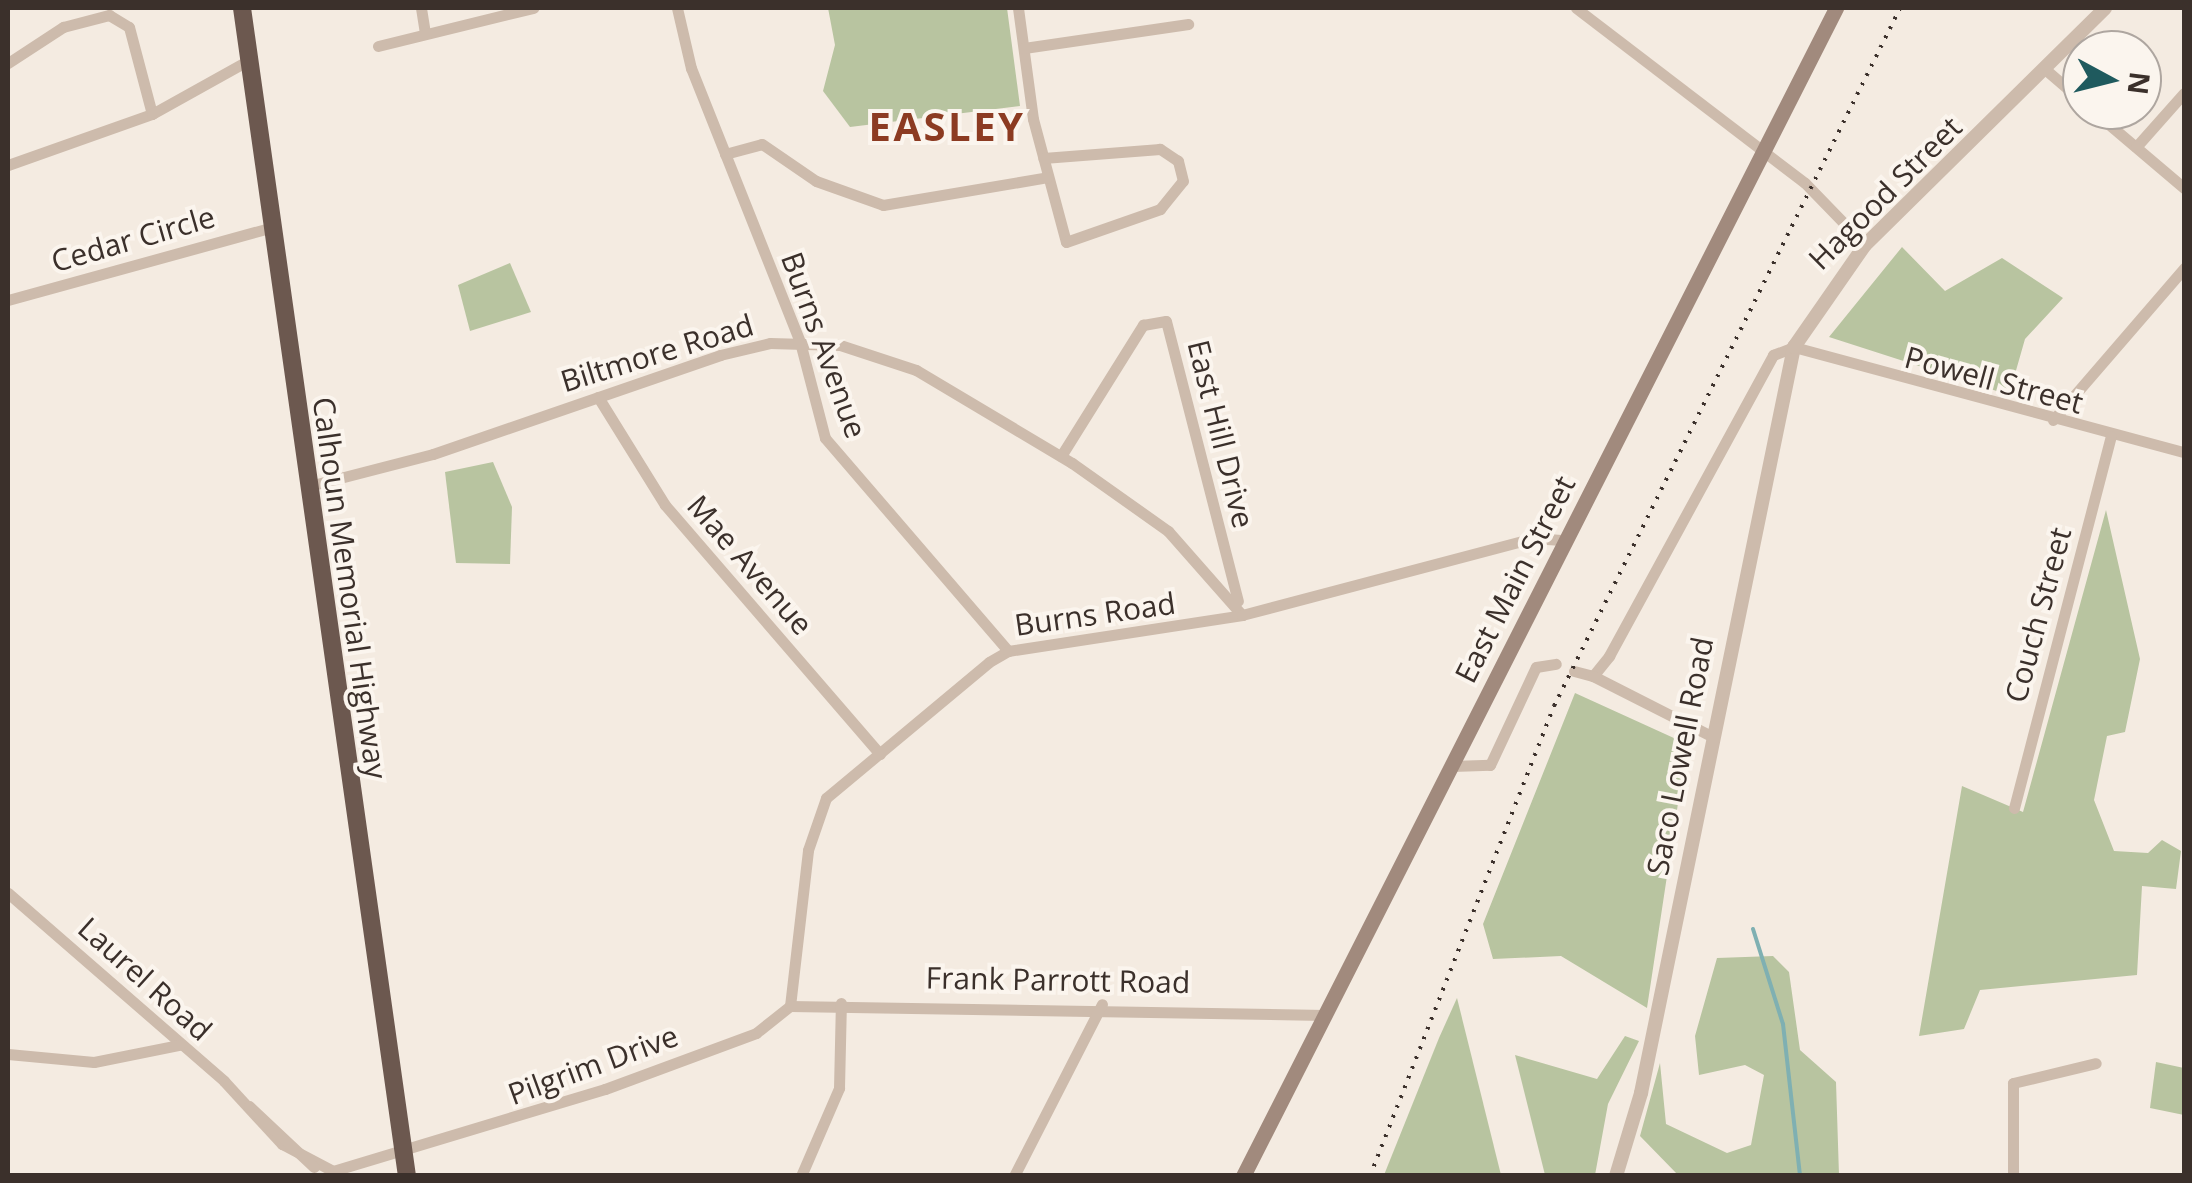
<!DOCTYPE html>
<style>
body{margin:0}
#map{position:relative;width:2192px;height:1183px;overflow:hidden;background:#f4ebe1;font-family:"Open Sans",sans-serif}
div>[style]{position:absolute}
.green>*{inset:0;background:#b8c4a0}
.stream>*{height:4px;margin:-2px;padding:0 2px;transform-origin:2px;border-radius:2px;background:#7fb0b2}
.minor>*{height:11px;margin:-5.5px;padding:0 5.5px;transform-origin:5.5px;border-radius:5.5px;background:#cdbbac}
.tertiary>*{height:14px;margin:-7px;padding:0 7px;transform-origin:7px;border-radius:7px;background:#cdbbac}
.secondary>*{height:15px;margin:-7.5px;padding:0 7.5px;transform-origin:7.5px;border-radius:7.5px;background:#a18a7d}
.trunk>*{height:18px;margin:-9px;padding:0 9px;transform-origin:9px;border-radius:9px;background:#6c584f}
.rail>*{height:4px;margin-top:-2px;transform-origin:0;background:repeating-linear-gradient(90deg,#3b302b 0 2.5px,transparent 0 10.5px)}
span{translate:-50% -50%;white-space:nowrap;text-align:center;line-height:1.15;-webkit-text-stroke:8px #fbf5ee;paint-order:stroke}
.street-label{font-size:30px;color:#3b302b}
.district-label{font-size:40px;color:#8c3b22;font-weight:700;letter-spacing:2.5px}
.frame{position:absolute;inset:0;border:10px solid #3b302b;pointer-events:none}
.north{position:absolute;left:2062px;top:30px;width:100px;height:100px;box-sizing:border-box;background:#fbf5ee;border:2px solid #aea6a0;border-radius:50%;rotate:97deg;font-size:28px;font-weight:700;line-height:40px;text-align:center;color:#3b302b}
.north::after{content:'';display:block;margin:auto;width:35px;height:45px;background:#1f5a5e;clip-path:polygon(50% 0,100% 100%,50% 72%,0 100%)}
</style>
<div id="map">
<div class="green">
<div style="clip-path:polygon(828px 8px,1007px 8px,1020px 106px,850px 127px,823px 91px,835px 45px)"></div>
<div style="clip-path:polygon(1902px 247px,1945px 291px,2002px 258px,2063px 298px,2025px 339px,2009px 395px,1829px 337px)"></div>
<div style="clip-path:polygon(510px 263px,531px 312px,470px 331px,458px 285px)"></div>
<div style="clip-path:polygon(493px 462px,512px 507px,510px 564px,456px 563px,445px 472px)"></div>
<div style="clip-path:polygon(2106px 510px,2140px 659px,2125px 732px,2107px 736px,2094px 800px,2114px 851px,2148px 853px,2162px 840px,2181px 851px,2176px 889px,2142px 886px,2137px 975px,1980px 990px,1964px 1029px,1919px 1036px,1962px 786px,2023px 812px)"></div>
<div style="clip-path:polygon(1575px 693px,1687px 744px,1647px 1008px,1561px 956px,1493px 959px,1483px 924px)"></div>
<div style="clip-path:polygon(1773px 956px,1789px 972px,1800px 1050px,1836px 1082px,1839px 1175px,1678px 1175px,1640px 1136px,1660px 1063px,1666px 1124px,1727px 1153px,1751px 1145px,1764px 1075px,1745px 1065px,1699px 1075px,1695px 1036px,1717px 958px)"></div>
<div style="clip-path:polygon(1457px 998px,1501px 1175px,1384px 1175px,1439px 1038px)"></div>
<div style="clip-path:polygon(1625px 1036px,1639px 1041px,1608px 1104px,1595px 1175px,1545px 1175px,1515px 1055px,1597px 1079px)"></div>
<div style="clip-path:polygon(2156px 1062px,2184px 1068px,2184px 1115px,2150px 1108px)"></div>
</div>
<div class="stream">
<div style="left:1753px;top:929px;width:100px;rotate:72.5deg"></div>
<div style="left:1783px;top:1024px;width:153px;rotate:83.6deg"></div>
</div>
<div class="minor">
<div style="left:421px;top:8px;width:26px;rotate:81deg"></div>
<div style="left:677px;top:8px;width:62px;rotate:76.9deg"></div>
<div style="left:691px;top:68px;width:295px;rotate:68.3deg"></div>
<div style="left:800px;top:342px;width:99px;rotate:75.4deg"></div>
<div style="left:825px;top:438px;width:281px;rotate:49.3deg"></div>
<div style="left:1018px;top:8px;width:112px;rotate:82.3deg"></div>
<div style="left:1033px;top:119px;width:127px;rotate:75deg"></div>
<div style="left:1066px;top:242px;width:100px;rotate:-19.3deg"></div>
<div style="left:1160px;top:209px;width:36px;rotate:-51deg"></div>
<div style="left:1183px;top:181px;width:21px;rotate:-104deg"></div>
<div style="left:1178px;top:161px;width:22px;rotate:-146deg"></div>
<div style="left:1160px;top:149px;width:117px;rotate:175.6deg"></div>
<div style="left:1576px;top:8px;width:288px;rotate:37.4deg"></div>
<div style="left:1805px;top:183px;width:86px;rotate:45.9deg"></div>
<div style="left:378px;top:46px;width:160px;rotate:-13.8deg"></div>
<div style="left:1024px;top:48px;width:166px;rotate:-8.3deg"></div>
<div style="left:8px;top:63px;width:66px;rotate:-33.2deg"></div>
<div style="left:63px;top:27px;width:48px;rotate:-14.6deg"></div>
<div style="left:109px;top:15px;width:23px;rotate:31deg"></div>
<div style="left:129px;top:27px;width:90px;rotate:75.2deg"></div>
<div style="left:2046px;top:70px;width:48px;rotate:40.7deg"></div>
<div style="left:2092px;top:110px;width:121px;rotate:40.3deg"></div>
<div style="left:2136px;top:147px;width:72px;rotate:-48.4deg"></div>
<div style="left:725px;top:154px;width:38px;rotate:-15deg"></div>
<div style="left:762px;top:144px;width:65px;rotate:34.4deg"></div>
<div style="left:816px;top:181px;width:71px;rotate:19.7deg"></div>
<div style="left:883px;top:205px;width:167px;rotate:-9.6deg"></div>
<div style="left:8px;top:165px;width:153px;rotate:-19.5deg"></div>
<div style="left:152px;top:114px;width:111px;rotate:-29.1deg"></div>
<div style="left:8px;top:300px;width:275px;rotate:-15.4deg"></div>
<div style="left:598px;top:397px;width:127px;rotate:58.2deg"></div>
<div style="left:665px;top:505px;width:329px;rotate:49.2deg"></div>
<div style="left:2053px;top:420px;width:201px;rotate:-49.2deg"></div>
<div style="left:1061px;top:456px;width:155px;rotate:-58deg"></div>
<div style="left:1143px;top:325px;width:23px;rotate:-10deg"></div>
<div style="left:1166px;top:321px;width:289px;rotate:75.6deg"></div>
<div style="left:309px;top:486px;width:128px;rotate:-14.5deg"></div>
<div style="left:433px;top:454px;width:304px;rotate:-19deg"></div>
<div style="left:720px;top:355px;width:51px;rotate:-13.5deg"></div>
<div style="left:770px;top:343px;width:70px;rotate:1.6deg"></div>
<div style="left:840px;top:345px;width:80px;rotate:18.2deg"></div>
<div style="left:916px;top:370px;width:182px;rotate:30.8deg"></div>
<div style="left:1072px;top:463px;width:118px;rotate:35.3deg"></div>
<div style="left:1168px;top:531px;width:112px;rotate:48.6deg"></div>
<div style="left:1574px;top:671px;width:20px;rotate:15deg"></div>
<div style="left:1593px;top:676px;width:26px;rotate:-51deg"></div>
<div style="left:1609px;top:656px;width:343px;rotate:-61.4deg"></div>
<div style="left:1773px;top:355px;width:22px;rotate:-21deg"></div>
<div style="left:1794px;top:347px;width:404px;rotate:15.1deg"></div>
<div style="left:1593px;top:676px;width:135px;rotate:26.9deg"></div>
<div style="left:1452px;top:766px;width:38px;rotate:-2deg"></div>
<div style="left:1490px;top:765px;width:108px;rotate:-64.9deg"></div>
<div style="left:1536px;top:667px;width:20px;rotate:-9deg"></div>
<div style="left:2014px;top:808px;width:384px;rotate:-75.4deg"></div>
<div style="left:8px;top:893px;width:286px;rotate:41deg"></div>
<div style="left:224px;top:1081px;width:86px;rotate:47.4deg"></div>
<div style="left:282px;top:1144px;width:58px;rotate:27.9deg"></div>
<div style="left:333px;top:1171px;width:284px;rotate:-16.8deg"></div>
<div style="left:605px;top:1089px;width:161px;rotate:-20.3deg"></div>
<div style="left:756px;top:1033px;width:43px;rotate:-38.5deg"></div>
<div style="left:790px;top:1006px;width:157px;rotate:-83.4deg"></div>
<div style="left:808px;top:850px;width:55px;rotate:-70.9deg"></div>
<div style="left:826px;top:798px;width:212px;rotate:-39.8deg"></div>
<div style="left:989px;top:662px;width:22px;rotate:-30deg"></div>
<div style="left:1008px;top:651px;width:237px;rotate:-8.7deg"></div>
<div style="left:1242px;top:615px;width:301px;rotate:-14.8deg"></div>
<div style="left:1533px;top:538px;width:32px;rotate:4deg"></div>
<div style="left:790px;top:1006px;width:535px;rotate:0.96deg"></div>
<div style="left:8px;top:1054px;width:86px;rotate:5.3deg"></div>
<div style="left:94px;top:1062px;width:87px;rotate:-11.3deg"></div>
<div style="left:249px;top:1106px;width:89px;rotate:43.2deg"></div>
<div style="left:801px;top:1176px;width:96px;rotate:-66.6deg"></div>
<div style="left:839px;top:1088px;width:85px;rotate:-88.7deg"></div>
<div style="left:1014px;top:1176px;width:193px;rotate:-62.9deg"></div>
<div style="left:2013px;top:1176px;width:93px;rotate:-90deg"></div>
<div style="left:2013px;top:1083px;width:85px;rotate:-13.5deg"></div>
</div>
<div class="tertiary">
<div style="left:1616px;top:1176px;width:87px;rotate:-73.2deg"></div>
<div style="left:1641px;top:1093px;width:762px;rotate:-78.41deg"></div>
<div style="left:1794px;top:347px;width:124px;rotate:-55.2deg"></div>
<div style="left:1865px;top:245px;width:337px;rotate:-44.6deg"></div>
</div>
<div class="secondary">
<div style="left:1243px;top:1176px;width:1310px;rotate:-63.08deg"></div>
</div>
<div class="trunk">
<div style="left:242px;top:8px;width:1180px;rotate:81.96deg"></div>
</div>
<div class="rail">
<div style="left:1370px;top:1176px;width:505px;rotate:-68.62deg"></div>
<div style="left:1554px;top:706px;width:779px;rotate:-63.63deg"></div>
</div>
<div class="street-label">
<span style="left:1885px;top:193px;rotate:-45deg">Hagood Street</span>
<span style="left:133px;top:239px;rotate:-16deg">Cedar Circle</span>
<span style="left:824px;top:345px;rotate:70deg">Burns Avenue</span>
<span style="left:657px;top:353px;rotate:-17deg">Biltmore Road</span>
<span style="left:1994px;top:380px;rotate:15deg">Powell Street</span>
<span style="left:1221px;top:434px;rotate:76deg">East Hill Drive</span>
<span style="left:750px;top:565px;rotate:49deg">Mae Avenue</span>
<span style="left:1515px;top:579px;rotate:-63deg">East Main Street</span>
<span style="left:350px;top:588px;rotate:82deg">Calhoun Memorial Highway</span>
<span style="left:1095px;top:614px;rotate:-8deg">Burns Road</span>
<span style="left:2038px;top:615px;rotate:-75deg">Couch Street</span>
<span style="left:1680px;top:756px;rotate:-79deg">Saco Lowell Road</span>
<span style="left:145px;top:979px;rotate:42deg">Laurel Road</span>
<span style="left:1058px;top:980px;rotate:1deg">Frank Parrott Road</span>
<span style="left:593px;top:1065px;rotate:-20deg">Pilgrim Drive</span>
</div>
<div class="district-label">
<span style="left:947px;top:126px">EASLEY</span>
</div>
<div class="frame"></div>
<div class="north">N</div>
</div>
